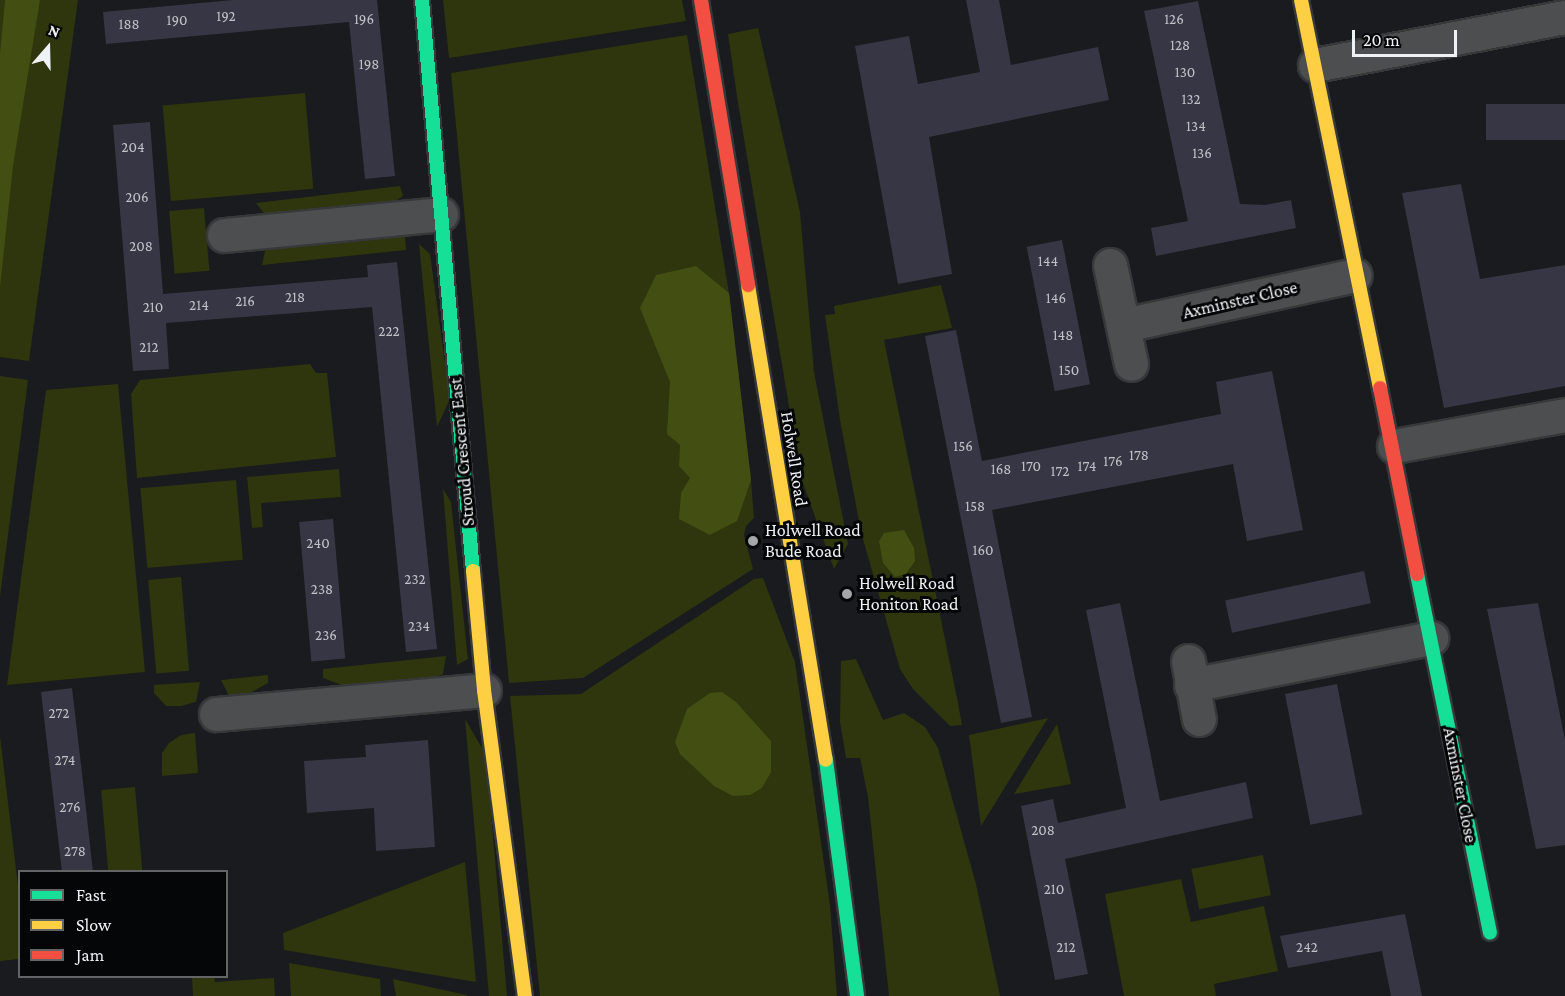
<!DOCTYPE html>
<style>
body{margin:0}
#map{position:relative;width:1565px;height:996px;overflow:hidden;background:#191b1e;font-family:"Crimson Pro",serif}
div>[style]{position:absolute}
.green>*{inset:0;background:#2f350d;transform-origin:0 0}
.forest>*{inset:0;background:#434e12}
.building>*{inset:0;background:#373644;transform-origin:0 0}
.roads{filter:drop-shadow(2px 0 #37383a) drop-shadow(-2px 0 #37383a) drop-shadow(0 2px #37383a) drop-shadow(0 -2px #37383a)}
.street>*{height:33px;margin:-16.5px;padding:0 16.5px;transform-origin:16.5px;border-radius:16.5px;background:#4d4e4f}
.fast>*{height:14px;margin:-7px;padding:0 7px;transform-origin:7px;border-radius:7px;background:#16e098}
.slow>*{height:14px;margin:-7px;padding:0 7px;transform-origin:7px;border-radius:7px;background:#ffcf43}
.jam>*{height:14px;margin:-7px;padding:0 7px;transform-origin:7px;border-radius:7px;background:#f24e42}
.dots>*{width:16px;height:16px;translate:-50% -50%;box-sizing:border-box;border:3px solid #050607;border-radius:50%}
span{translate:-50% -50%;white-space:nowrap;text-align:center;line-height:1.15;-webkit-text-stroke:6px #050607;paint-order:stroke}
.number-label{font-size:15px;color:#c1c3c8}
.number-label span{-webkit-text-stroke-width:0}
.street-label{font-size:18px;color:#eff2f4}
.poi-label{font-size:18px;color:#eff2f4}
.left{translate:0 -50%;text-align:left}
.legend{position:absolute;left:18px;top:870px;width:210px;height:108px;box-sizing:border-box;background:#050607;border:2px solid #636466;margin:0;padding:8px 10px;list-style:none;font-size:18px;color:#eff2f4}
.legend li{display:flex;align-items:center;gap:12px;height:30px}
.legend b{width:30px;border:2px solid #636466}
.north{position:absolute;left:18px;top:18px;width:60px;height:60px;-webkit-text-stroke:4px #050607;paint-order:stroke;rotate:20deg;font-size:16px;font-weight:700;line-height:24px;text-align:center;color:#eff2f4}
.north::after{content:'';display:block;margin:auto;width:21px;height:27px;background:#eff2f4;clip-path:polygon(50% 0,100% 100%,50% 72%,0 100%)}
.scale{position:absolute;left:1352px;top:30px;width:105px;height:27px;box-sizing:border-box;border:3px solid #eff2f4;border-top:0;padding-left:8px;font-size:18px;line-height:21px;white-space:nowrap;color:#eff2f4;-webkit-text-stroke:4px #050607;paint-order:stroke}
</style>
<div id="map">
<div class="green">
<div style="clip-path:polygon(0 0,78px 0,29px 361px,0 357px)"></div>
<div style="clip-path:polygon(443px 0,682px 0,686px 21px,449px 58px)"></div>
<div style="clip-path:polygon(758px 28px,800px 212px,814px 372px,848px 544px,834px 569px,801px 478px,738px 103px,728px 34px)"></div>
<div style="clip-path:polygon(687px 35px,729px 293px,751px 480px,754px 518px,746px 526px,744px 535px,753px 569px,583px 678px,509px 683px,451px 73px)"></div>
<div style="left:305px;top:93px;width:96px;height:143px;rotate:85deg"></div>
<div style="clip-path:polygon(400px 186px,403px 196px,393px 203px,266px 216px,256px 203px)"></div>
<div style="left:204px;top:208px;width:63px;height:35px;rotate:85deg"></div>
<div style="clip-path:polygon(398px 231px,405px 235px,406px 250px,262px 265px,265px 251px,275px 242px)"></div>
<div style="clip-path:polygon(419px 244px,430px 254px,450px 399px,437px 427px)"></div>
<div style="clip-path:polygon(941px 285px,952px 328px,884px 340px,958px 703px,962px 725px,950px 726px,913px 689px,900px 669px,861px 532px,840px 420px,825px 315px,835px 314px,834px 306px)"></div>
<div style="clip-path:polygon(310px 364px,316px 373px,327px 373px,336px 457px,137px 478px,131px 394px,140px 380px)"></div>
<div style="clip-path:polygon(0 376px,28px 380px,0 597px)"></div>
<div style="clip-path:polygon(118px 384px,145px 672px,7px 685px,46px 390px)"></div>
<div style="clip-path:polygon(339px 469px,341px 497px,261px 503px,263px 527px,252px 528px,247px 477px)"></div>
<div style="left:236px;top:480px;width:80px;height:96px;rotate:85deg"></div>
<div style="clip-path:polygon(443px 489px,451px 502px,468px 659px,457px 665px)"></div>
<div style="left:181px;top:577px;width:94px;height:33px;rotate:85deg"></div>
<div style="clip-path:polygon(763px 578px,795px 662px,830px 905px,837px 996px,540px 996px,510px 696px,581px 694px,754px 579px)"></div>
<div style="clip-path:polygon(446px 656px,443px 674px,432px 679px,347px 687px,323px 678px,323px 669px)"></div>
<div style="clip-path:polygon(856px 659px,883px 720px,904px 713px,925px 727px,938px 748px,976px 884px,1000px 996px,889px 996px,868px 797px,860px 758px,846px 758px,840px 722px,841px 661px)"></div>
<div style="clip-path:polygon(268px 675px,268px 683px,241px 698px,230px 698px,221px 680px)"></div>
<div style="clip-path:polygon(200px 682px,196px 702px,181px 706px,166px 706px,154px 693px,154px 685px)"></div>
<div style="clip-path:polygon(1048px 718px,981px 826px,969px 735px)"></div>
<div style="clip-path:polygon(465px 719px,486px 755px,507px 996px,489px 996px)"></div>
<div style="clip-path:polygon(1057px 724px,1071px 784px,1014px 794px)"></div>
<div style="clip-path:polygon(195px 733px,198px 773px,162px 776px,162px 753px,169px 743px,181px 735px)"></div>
<div style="clip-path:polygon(0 736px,20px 902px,19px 959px,0 961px)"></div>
<div style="left:135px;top:787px;width:84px;height:34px;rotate:85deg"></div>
<div style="left:1263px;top:855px;width:41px;height:73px;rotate:79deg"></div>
<div style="clip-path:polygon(465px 862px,476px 982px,284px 950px,283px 933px)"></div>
<div style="clip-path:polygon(1181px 879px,1191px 922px,1264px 906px,1278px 971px,1214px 984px,1216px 996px,1124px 996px,1105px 894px)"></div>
<div style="clip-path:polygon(289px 963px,380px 979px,381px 996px,291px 996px)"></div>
<div style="clip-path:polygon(192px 977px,214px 977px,215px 982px,274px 978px,275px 996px,193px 996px)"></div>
<div style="clip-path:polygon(393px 979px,467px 995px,467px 996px,396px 996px)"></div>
</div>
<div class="forest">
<div style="clip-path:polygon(5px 0,40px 0,13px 166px,0 287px,0 54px)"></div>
<div style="clip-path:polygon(696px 266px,729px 293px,751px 480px,737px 521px,710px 535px,679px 519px,681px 493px,690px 478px,679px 466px,680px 445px,667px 434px,670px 382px,640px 308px,656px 275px)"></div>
<div style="clip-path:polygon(904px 530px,914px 548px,915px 561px,906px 574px,895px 577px,883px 563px,879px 541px,884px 533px)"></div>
<div style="clip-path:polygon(722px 692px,736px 702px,771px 741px,771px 772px,762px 788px,750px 795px,733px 796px,714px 786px,680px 754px,675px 742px,687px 709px,710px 693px)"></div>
</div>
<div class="building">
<div style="clip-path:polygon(233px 0,377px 0,395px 176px,365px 179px,349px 22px,106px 44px,103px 12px)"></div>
<div style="clip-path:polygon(966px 0,999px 0,1011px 65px,1098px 47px,1109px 100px,929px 137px,952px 274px,898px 284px,855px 46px,909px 36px,918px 84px,980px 72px)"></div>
<div style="clip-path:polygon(1198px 1px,1240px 204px,1265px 205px,1291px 200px,1296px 228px,1156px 256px,1151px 228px,1188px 221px,1144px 11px)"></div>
<div style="left:1565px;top:104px;width:36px;height:79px;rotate:90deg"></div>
<div style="clip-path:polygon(150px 122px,163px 294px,368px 277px,367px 265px,397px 262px,437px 649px,406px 652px,372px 307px,166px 323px,169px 369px,133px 371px,113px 125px)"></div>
<div style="clip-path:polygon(1461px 184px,1480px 279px,1565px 265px,1565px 386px,1444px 408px,1402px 193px)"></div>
<div style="left:1062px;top:240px;width:147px;height:36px;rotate:79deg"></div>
<div style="clip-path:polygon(956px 330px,982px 461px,1221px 414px,1216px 382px,1272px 371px,1303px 530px,1247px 541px,1233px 464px,992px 510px,1032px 717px,1001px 723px,925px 336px)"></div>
<div style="left:333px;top:519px;width:140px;height:34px;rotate:85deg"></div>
<div style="left:1364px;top:571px;width:33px;height:142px;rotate:78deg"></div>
<div style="clip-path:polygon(1120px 603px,1160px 801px,1246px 782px,1253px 818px,1065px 859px,1088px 974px,1055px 980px,1021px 806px,1053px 799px,1058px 823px,1126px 808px,1086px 610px)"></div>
<div style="clip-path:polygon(1538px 603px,1565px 740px,1565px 845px,1536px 849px,1487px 609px)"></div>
<div style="left:1337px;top:684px;width:133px;height:53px;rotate:79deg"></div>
<div style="clip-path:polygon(72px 688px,83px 782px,93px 872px,62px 872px,41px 692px)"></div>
<div style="clip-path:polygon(428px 740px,435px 847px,376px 851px,374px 808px,307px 813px,304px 761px,366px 757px,365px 745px)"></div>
<div style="clip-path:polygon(1405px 914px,1422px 996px,1391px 996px,1382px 951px,1288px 968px,1280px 936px)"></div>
</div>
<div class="roads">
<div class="street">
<div style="left:1315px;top:65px;width:255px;rotate:-10.9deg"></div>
<div style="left:224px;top:235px;width:218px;rotate:-5.5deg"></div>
<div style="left:1110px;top:265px;width:101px;rotate:78deg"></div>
<div style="left:1124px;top:325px;width:236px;rotate:-12.2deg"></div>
<div style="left:1394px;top:446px;width:174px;rotate:-10.3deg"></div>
<div style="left:1188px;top:661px;width:59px;rotate:79.3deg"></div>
<div style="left:1191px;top:685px;width:245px;rotate:-11.1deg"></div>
<div style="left:216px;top:714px;width:269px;rotate:-5.1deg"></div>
</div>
<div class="fast">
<div style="left:422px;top:0;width:573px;rotate:84.9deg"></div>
<div style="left:1417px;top:574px;width:366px;rotate:78.5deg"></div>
<div style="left:826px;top:760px;width:238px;rotate:82.5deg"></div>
</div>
<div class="slow">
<div style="left:1301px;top:0;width:396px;rotate:78.5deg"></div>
<div style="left:748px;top:285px;width:481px;rotate:80.7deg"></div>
<div style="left:473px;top:571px;width:120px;rotate:84.7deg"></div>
<div style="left:484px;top:690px;width:309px;rotate:82.4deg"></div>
</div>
<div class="jam">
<div style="left:701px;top:0;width:289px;rotate:80.6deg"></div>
<div style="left:1380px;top:388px;width:190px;rotate:78.7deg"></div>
</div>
</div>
<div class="dots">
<div style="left:753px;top:541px;background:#a4a7a9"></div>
<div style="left:847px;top:594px;background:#a4a7a9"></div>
</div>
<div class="number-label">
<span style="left:226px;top:17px">192</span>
<span style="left:364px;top:20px">196</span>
<span style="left:1174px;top:20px">126</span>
<span style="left:177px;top:21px">190</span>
<span style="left:129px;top:25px">188</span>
<span style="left:1180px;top:46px">128</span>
<span style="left:369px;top:65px">198</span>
<span style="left:1185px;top:73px">130</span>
<span style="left:1191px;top:100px">132</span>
<span style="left:1196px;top:127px">134</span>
<span style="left:133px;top:148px">204</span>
<span style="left:1202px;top:154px">136</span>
<span style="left:137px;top:198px">206</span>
<span style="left:141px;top:247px">208</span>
<span style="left:1048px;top:262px">144</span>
<span style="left:295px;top:298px">218</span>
<span style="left:1056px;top:299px">146</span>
<span style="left:245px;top:302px">216</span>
<span style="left:199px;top:306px">214</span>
<span style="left:153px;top:308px">210</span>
<span style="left:389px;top:332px">222</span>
<span style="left:1063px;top:336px">148</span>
<span style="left:149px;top:348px">212</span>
<span style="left:1069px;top:371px">150</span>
<span style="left:963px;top:447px">156</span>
<span style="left:1139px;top:456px">178</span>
<span style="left:1113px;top:462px">176</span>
<span style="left:1031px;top:467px">170</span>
<span style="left:1087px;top:467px">174</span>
<span style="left:1001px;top:470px">168</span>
<span style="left:1060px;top:472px">172</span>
<span style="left:975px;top:507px">158</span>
<span style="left:318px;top:544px">240</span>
<span style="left:983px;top:551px">160</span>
<span style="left:415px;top:580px">232</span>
<span style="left:322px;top:590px">238</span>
<span style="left:419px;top:627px">234</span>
<span style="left:326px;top:636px">236</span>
<span style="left:59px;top:714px">272</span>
<span style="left:65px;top:761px">274</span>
<span style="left:70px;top:808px">276</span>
<span style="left:1043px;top:831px">208</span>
<span style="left:75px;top:852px">278</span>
<span style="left:1054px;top:890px">210</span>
<span style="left:1066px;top:948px">212</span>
<span style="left:1307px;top:948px">242</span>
</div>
<div class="street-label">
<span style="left:1240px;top:300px;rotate:-13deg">Axminster Close</span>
<span style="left:462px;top:452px;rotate:-95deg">Stroud Crescent East</span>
<span style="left:794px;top:459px;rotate:81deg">Holwell Road</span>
<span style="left:1460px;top:785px;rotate:79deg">Axminster Close</span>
</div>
<div class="poi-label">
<span class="left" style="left:765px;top:541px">Holwell Road<br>Bude Road</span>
<span class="left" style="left:859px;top:594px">Holwell Road<br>Honiton Road</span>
</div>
<ul class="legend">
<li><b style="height:8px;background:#16e098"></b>Fast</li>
<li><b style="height:8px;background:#ffcf43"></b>Slow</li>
<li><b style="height:8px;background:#f24e42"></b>Jam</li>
</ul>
<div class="north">N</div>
<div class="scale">20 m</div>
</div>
